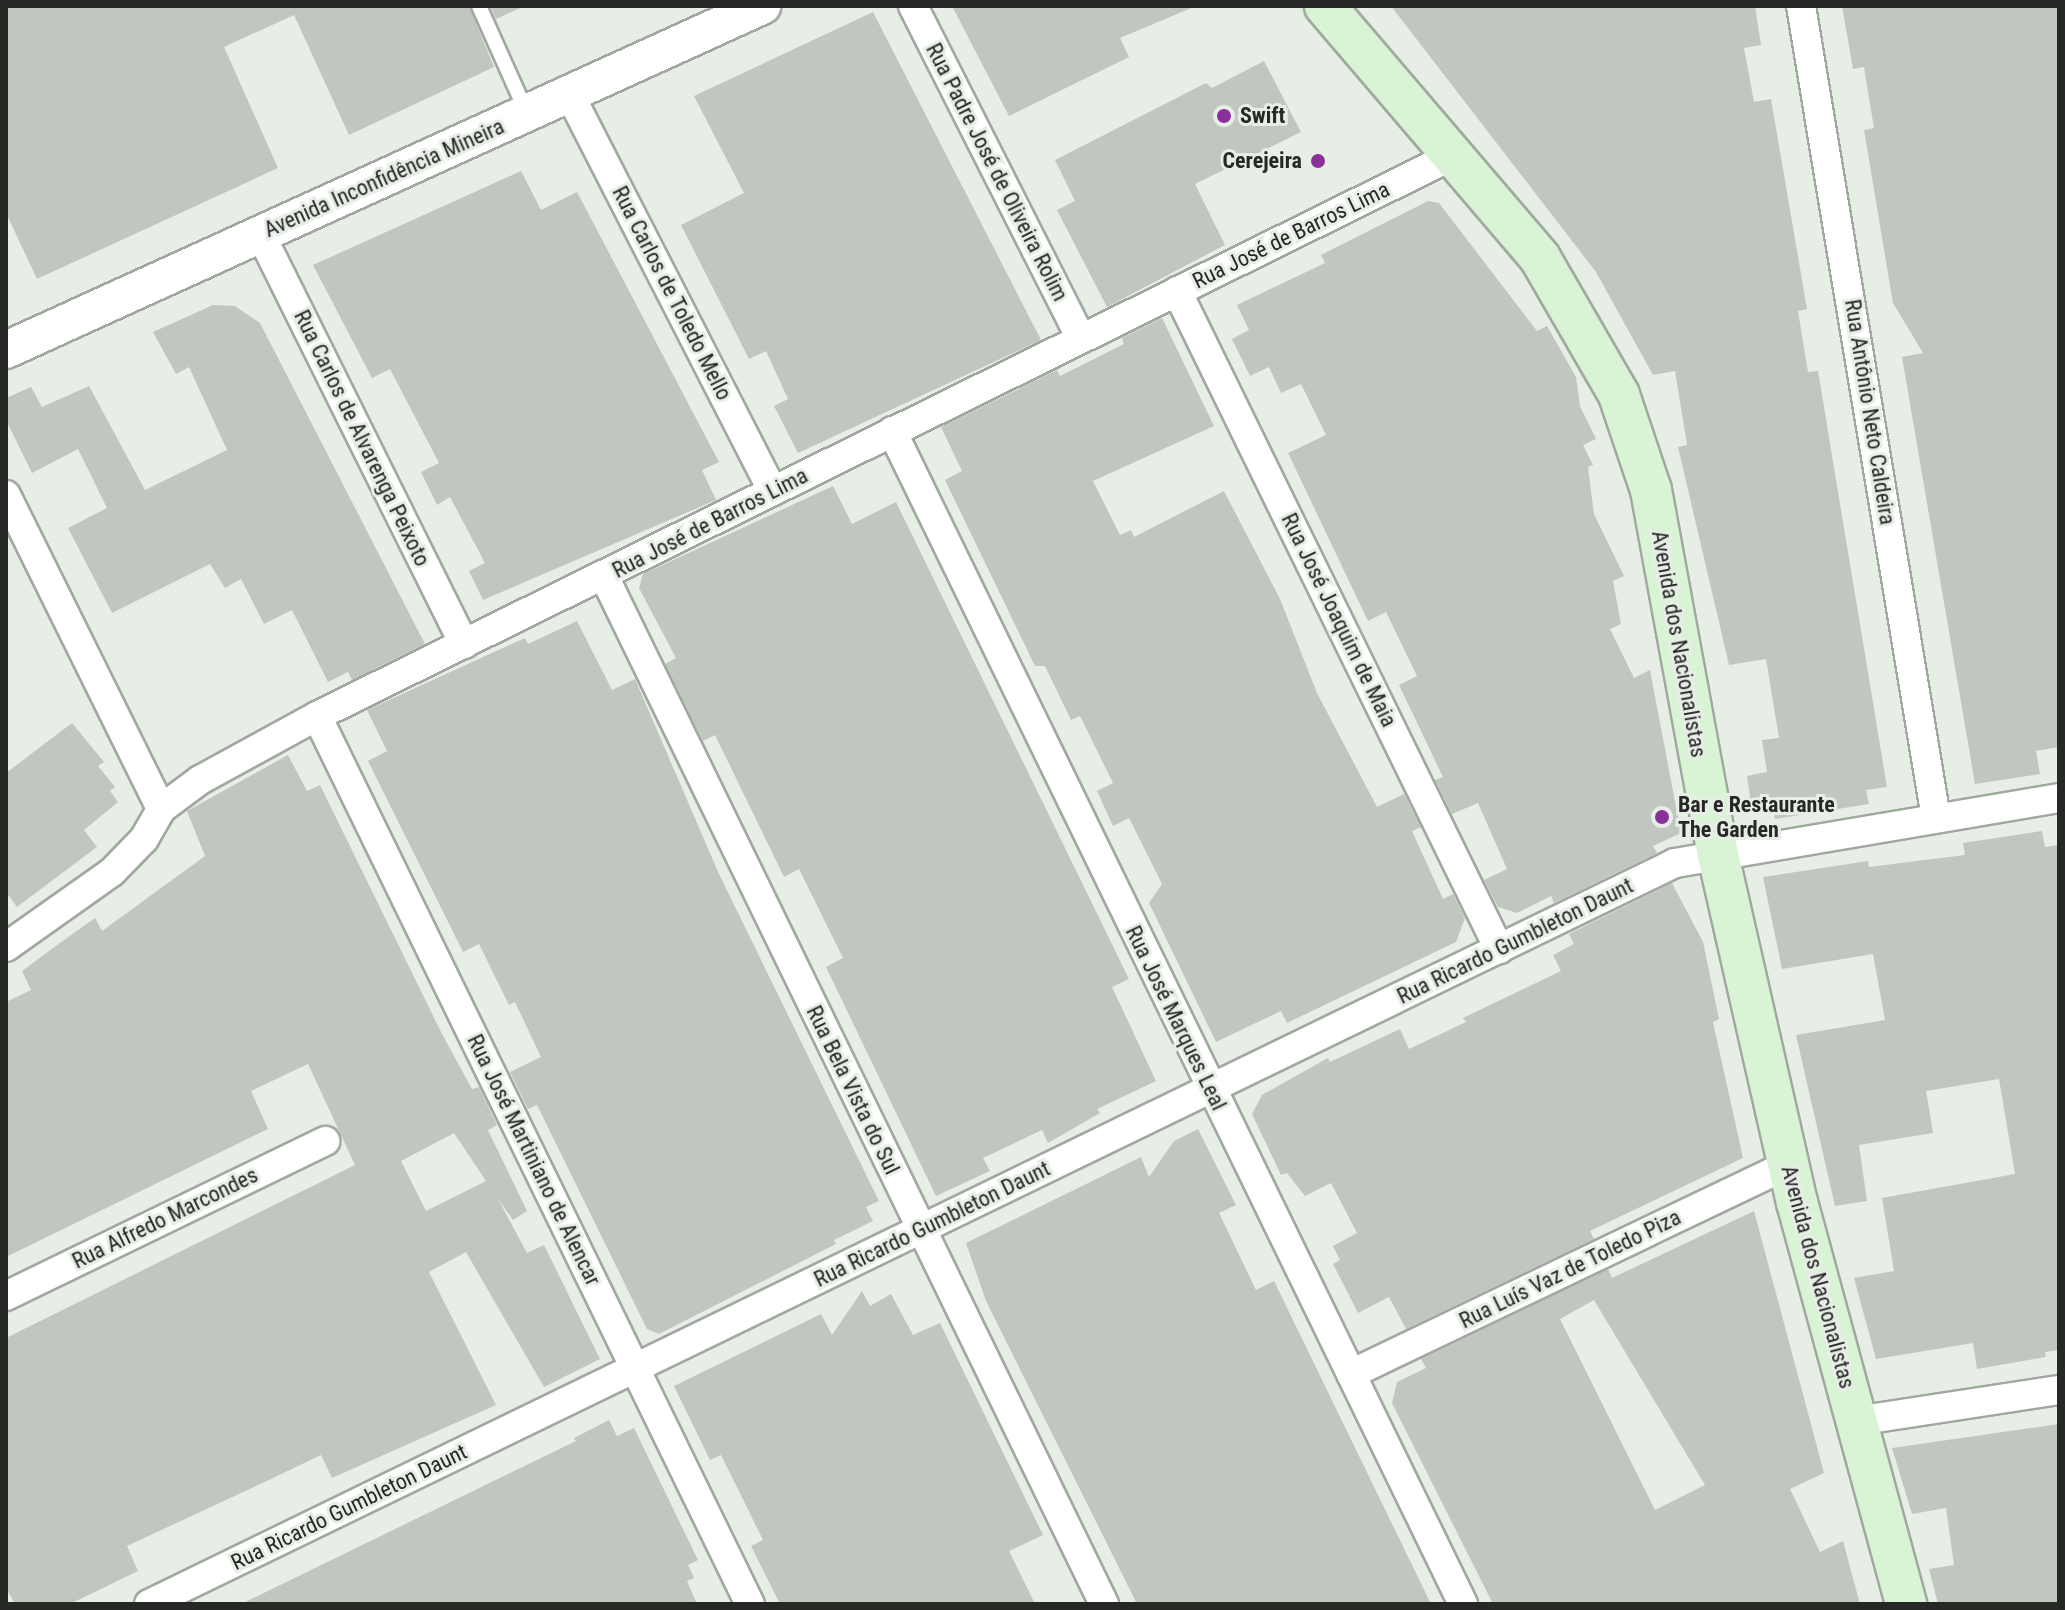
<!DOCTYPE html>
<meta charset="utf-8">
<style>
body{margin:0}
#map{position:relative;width:2065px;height:1610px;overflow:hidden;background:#e7eee6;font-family:"Roboto Condensed",sans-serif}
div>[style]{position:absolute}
.building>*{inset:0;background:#c0c7bf}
.roads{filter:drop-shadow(2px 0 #a1a8a0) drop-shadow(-2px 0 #a1a8a0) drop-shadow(0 2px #a1a8a0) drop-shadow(0 -2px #a1a8a0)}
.service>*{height:14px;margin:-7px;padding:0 7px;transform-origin:7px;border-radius:7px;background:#fff}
.minor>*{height:28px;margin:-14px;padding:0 14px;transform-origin:14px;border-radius:14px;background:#fff}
.tertiary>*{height:36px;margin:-18px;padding:0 18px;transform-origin:18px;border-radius:18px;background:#fff}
.secondary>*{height:40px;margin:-20px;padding:0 20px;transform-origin:20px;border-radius:20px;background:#d9f4d5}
.dots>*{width:22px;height:22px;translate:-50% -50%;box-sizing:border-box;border:4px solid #e7eee6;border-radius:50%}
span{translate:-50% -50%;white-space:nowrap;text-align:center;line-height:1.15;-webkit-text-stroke:6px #e7eee6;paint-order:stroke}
.poi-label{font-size:22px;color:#262825;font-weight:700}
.left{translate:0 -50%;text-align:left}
.right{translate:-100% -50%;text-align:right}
.street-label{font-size:22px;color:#262825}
.frame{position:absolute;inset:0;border:8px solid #262825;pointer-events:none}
</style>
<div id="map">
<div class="building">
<div style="clip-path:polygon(6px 6px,469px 6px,494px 67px,349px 135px,294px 15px,224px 47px,278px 168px,37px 279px,6px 213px)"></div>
<div style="clip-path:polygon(490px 6px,525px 6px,496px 19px)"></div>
<div style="clip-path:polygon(952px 6px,1196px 6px,1120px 38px,1129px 57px,1009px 116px)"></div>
<div style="clip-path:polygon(1391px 6px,1755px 6px,1761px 45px,1744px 48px,1754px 102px,1771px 99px,1807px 309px,1798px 311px,1808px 372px,1818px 371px,1887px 787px,1866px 790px,1869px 804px,1775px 819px,1772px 799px,1751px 803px,1747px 776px,1767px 772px,1762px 740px,1779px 738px,1766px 659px,1729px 665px,1678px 447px,1687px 445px,1675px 371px,1653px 375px,1596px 272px)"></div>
<div style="clip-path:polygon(1842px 6px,2059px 6px,2059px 747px,2036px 751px,2040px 774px,1975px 784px,1902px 357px,1923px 353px,1893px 303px,1864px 130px,1874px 128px,1864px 67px,1853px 69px)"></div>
<div style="clip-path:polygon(873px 12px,1041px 340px,798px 453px,774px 406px,788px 399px,766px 351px,749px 359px,681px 225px,744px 193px,694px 96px)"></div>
<div style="clip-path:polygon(1264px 61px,1301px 132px,1195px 184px,1225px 245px,1107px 307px,1057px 210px,1075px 201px,1055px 160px,1206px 83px,1212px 88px)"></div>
<div style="clip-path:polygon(521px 171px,541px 210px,577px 192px,719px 462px,702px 470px,716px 500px,483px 600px,469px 571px,485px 563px,450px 497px,437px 505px,421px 472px,439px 463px,390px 369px,372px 378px,313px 265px)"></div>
<div style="clip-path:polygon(1428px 201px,1439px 203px,1537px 331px,1547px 326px,1576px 377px,1580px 406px,1596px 439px,1583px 445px,1593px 465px,1588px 467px,1594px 514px,1624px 576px,1613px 581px,1621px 624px,1610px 629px,1634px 678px,1650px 670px,1681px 833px,1653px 846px,1657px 853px,1554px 903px,1551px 896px,1517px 913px,1498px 907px,1484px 880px,1507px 869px,1478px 803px,1452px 814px,1435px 780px,1443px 777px,1399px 685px,1417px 676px,1386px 612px,1368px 621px,1288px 453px,1326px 435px,1301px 384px,1281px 393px,1269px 367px,1250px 376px,1232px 339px,1249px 330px,1237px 305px,1325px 263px,1321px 255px)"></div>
<div style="clip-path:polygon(213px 305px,235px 306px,260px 323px,425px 644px,352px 680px,348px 672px,328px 682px,292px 610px,264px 624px,241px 579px,225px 588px,210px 564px,112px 613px,68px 528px,107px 508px,78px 449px,32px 473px,6px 420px,6px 398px,31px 387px,42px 407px,89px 386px,145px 490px,227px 450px,189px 367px,176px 374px,153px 332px)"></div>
<div style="clip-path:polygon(1162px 318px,1214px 426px,1093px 481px,1120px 535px,1131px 530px,1134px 537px,1224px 491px,1280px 599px,1317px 693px,1377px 807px,1404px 794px,1421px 827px,1412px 831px,1443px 899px,1453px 894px,1465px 918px,1456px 942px,1287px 1023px,1281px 1011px,1216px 1042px,1149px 903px,1162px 884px,1129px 818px,1113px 826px,1097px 791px,1113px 783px,1080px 716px,1071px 720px,1045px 666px,1035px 666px,945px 480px,962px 471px,941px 427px,1057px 370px,1060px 376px,1124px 344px,1122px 338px)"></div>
<div style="clip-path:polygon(833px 486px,852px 524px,896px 502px,1129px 979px,1112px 987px,1156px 1081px,1097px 1109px,1100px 1113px,1048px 1143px,1042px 1130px,983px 1158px,990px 1171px,936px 1196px,826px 967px,843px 958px,799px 869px,784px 877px,715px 735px,703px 741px,665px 664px,676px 658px,639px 588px,643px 574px)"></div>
<div style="clip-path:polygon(577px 621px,612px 690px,635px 679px,719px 874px,879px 1201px,866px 1207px,873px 1221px,834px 1240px,836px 1244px,659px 1334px,647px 1329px,537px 1105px,528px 1109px,510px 1072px,541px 1057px,515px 1002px,509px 1005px,479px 944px,463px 952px,368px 761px,387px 751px,367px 710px,525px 638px,528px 644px)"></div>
<div style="clip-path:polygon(72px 723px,104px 762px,98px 766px,115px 787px,110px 791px,118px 802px,84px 830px,97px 847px,17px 907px,6px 892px,6px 773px)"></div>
<div style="clip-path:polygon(evenodd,288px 755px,307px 791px,320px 785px,442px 1034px,472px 1089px,479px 1087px,497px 1125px,488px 1130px,527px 1211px,513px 1220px,498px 1199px,527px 1253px,544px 1245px,600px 1359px,544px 1387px,466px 1252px,429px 1272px,496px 1405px,332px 1478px,321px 1455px,271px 1479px,127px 1546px,138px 1571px,70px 1604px,15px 1604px,6px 1588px,6px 1338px,355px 1165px,308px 1064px,251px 1091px,268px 1129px,6px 1257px,6px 1002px,31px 990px,22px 971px,60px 943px,95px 918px,102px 931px,205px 856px,187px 811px,288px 755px,454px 1133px,486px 1181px,426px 1211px,401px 1161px,454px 1133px)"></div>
<div style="clip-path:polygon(2042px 831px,2045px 847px,2059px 845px,2059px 1350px,2045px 1352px,2046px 1357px,1977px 1369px,1973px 1343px,1876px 1359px,1854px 1278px,1894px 1271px,1882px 1198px,2015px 1174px,1999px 1079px,1926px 1091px,1933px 1133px,1859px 1145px,1867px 1201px,1835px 1206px,1796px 1035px,1885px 1020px,1873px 954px,1782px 969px,1763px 877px,1868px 861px,1869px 867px,1965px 855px,1963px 843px)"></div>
<div style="clip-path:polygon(1672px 883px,1703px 942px,1719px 1019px,1713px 1022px,1743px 1158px,1590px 1231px,1594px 1239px,1406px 1329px,1389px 1297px,1358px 1313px,1333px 1264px,1340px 1260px,1333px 1246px,1357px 1233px,1331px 1183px,1305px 1196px,1287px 1173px,1281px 1175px,1252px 1114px,1262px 1095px,1328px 1058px,1330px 1062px,1400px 1029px,1409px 1049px,1466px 1022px,1463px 1018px,1561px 971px,1553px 955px,1574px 944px,1569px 934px)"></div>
<div style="clip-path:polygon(1198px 1129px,1236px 1205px,1219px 1213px,1256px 1290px,1274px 1281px,1431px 1604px,1137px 1604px,986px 1301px,966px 1243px,1141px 1157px,1149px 1177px,1174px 1141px)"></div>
<div style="clip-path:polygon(evenodd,1754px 1211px,1824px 1473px,1790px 1489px,1820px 1552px,1843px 1541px,1860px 1604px,1493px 1604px,1392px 1403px,1397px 1382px,1426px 1368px,1421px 1359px,1608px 1269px,1612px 1278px,1754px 1211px,1594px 1300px,1705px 1485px,1655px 1510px,1560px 1319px,1594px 1300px)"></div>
<div style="clip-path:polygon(862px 1291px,870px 1306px,891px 1294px,913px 1335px,940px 1323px,1043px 1535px,1009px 1551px,1035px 1604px,780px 1604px,751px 1546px,763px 1540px,721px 1455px,710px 1460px,674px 1386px,821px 1314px,832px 1335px)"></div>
<div style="clip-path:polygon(609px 1420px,617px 1436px,634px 1428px,698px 1560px,688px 1565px,694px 1578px,687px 1581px,697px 1604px,241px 1604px,576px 1441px,574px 1438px)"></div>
<div style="clip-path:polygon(2059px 1424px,2059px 1604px,1938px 1604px,1929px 1569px,1954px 1565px,1946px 1508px,1912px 1514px,1892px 1448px)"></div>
</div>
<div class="roads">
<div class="service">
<div style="left:479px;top:6px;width:115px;rotate:65.9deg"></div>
</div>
<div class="minor">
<div style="left:913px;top:6px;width:372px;rotate:63.2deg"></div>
<div style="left:1801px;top:6px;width:823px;rotate:80.56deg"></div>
<div style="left:570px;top:95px;width:445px;rotate:62.9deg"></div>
<div style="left:260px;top:233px;width:459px;rotate:63.6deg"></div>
<div style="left:1177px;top:291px;width:733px;rotate:63.92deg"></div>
<div style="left:892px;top:431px;width:1305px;rotate:64.04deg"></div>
<div style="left:6px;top:495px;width:350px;rotate:63.7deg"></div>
<div style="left:604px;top:576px;width:1143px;rotate:64.06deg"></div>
<div style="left:317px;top:716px;width:988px;rotate:64.01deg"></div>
<div style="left:6px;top:947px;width:130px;rotate:-35.3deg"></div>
<div style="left:112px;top:872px;width:46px;rotate:-45.9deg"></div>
<div style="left:144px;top:839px;width:34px;rotate:-60deg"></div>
<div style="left:161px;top:809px;width:49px;rotate:-36.6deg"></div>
<div style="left:200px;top:780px;width:133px;rotate:-28.7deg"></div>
<div style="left:317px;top:716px;width:1268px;rotate:-26.26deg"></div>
<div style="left:6px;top:1296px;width:355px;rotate:-25.9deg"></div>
<div style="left:1351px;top:1374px;width:486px;rotate:-25.6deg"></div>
<div style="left:1856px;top:1421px;width:205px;rotate:-8.7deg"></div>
<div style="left:149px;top:1604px;width:1696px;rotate:-25.9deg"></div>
<div style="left:1675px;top:863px;width:389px;rotate:-9.6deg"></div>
</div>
<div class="tertiary">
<div style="left:6px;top:350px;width:831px;rotate:-24.47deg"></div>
</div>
<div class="secondary">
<div style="left:1325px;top:6px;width:331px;rotate:49.5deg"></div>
<div style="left:1540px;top:258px;width:158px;rotate:60deg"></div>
<div style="left:1619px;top:395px;width:100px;rotate:71.4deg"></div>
<div style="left:1651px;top:490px;width:371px;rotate:79.6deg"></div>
<div style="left:1718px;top:855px;width:356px;rotate:77.2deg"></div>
<div style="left:1797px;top:1202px;width:417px;rotate:74.8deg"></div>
</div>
</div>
<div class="dots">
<div style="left:1224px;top:116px;background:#8b2f9a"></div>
<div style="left:1318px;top:161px;background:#8b2f9a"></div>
<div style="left:1662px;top:817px;background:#8b2f9a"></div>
</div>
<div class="poi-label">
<span class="left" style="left:1240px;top:116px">Swift</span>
<span class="right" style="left:1302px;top:161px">Cerejeira</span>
<span class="left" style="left:1678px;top:817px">Bar e Restaurante<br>The Garden</span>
</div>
<div class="street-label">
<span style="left:997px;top:172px;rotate:63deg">Rua Padre José de Oliveira Rolim</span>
<span style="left:384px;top:178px;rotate:-24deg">Avenida Inconfidência Mineira</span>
<span style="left:1291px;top:235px;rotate:-26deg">Rua José de Barros Lima</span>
<span style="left:672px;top:293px;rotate:63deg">Rua Carlos de Toledo Mello</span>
<span style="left:1870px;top:412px;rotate:81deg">Rua Antônio Neto Caldeira</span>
<span style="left:362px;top:438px;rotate:64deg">Rua Carlos de Alvarenga Peixoto</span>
<span style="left:710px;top:523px;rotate:-27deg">Rua José de Barros Lima</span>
<span style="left:1339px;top:620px;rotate:64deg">Rua José Joaquim de Maia</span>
<span style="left:1679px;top:644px;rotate:80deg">Avenida dos Nacionalistas</span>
<span style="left:1515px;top:941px;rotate:-26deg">Rua Ricardo Gumbleton Daunt</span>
<span style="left:1176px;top:1018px;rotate:64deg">Rua José Marques Leal</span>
<span style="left:853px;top:1090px;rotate:64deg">Rua Bela Vista do Sul</span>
<span style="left:534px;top:1160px;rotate:64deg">Rua José Martiniano de Alencar</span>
<span style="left:165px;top:1218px;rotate:-26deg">Rua Alfredo Marcondes</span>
<span style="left:932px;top:1224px;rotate:-26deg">Rua Ricardo Gumbleton Daunt</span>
<span style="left:1570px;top:1269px;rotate:-26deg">Rua Luís Vaz de Toledo Piza</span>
<span style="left:1818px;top:1277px;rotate:75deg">Avenida dos Nacionalistas</span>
<span style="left:349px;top:1507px;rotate:-26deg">Rua Ricardo Gumbleton Daunt</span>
</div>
<div class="frame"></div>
</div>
